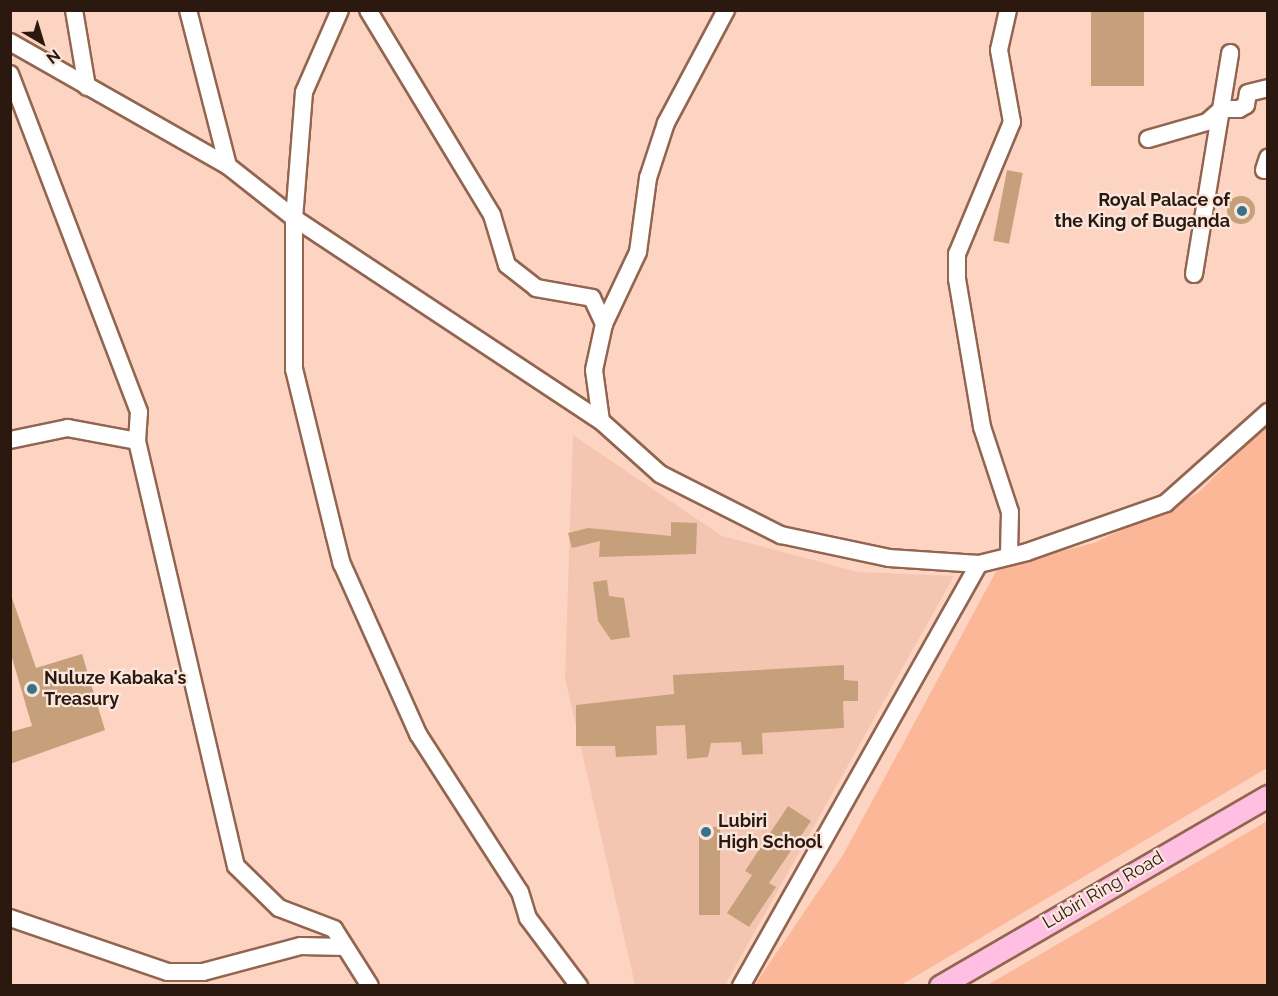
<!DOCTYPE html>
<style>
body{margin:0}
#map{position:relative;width:1278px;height:996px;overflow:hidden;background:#fdd4c1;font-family:Raleway,sans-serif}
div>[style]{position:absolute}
.built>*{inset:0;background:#f4c6b1}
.green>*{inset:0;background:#fbb797}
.building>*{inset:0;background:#c5a07b;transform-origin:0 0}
.round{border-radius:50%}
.roads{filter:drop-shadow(2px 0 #926550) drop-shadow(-2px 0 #926550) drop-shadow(0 2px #926550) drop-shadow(0 -2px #926550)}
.minor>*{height:16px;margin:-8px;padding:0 8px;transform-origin:8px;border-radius:8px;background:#fff}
.major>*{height:21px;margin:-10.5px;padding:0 10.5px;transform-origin:10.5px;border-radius:10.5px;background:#febfe2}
.dots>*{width:16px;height:16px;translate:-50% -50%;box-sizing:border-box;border:3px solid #fbe6dd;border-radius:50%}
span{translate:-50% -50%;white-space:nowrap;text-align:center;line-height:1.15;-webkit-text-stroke:4.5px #fbe6dd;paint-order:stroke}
.poi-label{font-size:18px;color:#2b1910;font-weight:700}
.right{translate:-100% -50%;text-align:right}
.left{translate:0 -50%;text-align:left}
.street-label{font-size:18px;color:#2b1910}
.frame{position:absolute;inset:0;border:12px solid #2b1910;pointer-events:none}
.north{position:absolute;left:12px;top:12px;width:60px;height:60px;-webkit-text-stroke:4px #fbe6dd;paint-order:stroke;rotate:142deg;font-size:16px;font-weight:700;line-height:24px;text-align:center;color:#2b1910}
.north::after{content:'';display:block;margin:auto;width:21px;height:27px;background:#2b1910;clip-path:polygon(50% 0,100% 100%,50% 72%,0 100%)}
</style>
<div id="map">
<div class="built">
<div style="clip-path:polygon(573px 435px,722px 536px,858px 572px,954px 576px,725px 985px,635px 985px,565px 678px)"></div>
</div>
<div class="green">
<div style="clip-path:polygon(1267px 425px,1267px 768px,901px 985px,754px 986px,843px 855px,999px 566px,1094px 543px,1198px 493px)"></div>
<div style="clip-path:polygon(1267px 821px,1267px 985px,987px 985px,1046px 951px)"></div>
</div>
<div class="building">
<div style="left:1091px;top:10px;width:53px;height:76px"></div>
<div style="left:1007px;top:170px;width:16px;height:72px;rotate:11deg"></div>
<div class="round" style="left:1227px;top:196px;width:28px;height:28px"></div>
<div style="clip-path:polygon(671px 522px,697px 523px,696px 554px,599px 557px,600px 541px,572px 548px,568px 533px,588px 528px,671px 536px)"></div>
<div style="clip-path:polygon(607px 580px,609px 596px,624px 598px,630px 637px,611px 640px,598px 621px,593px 582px)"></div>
<div style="clip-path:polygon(10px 592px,36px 668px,82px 654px,105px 730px,10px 764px,10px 732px,32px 726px,10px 651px)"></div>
<div style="clip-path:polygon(844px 665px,844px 680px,858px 681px,858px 701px,843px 701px,844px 728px,762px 733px,763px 754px,742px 755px,741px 742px,711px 743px,708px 757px,687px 759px,685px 725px,656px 726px,657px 755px,616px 757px,615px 746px,576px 746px,576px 705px,674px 694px,673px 675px)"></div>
<div style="clip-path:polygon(788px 806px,811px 821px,769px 883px,776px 887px,749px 927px,727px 913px,752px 875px,745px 871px)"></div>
<div style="left:699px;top:827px;width:21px;height:88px"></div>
</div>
<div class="roads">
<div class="minor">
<div style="left:74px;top:10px;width:78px;rotate:80.4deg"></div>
<div style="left:188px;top:10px;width:161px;rotate:75.6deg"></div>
<div style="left:340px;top:10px;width:90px;rotate:113.7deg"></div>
<div style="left:304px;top:92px;width:126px;rotate:94.5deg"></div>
<div style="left:294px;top:218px;width:151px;rotate:90deg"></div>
<div style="left:294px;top:369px;width:169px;rotate:76.3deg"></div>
<div style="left:334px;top:533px;width:32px;rotate:76deg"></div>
<div style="left:342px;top:564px;width:186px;rotate:65.9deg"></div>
<div style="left:418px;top:734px;width:188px;rotate:57.2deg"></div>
<div style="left:520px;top:892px;width:27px;rotate:73deg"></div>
<div style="left:528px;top:918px;width:85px;rotate:53.1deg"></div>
<div style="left:368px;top:10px;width:240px;rotate:58.8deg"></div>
<div style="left:492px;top:215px;width:52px;rotate:73.3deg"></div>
<div style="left:507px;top:265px;width:37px;rotate:38deg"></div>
<div style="left:536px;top:288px;width:57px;rotate:10.1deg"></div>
<div style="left:592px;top:298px;width:29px;rotate:65deg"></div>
<div style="left:1008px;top:10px;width:41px;rotate:102.7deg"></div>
<div style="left:999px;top:50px;width:73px;rotate:79.8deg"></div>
<div style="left:1012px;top:122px;width:143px;rotate:112.6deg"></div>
<div style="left:957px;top:254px;width:25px;rotate:90deg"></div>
<div style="left:957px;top:279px;width:150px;rotate:80.4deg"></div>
<div style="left:982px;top:427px;width:89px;rotate:71.8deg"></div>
<div style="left:1010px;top:512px;width:42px;rotate:91.4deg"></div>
<div style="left:10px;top:42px;width:251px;rotate:29.6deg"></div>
<div style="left:228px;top:166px;width:84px;rotate:38.2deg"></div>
<div style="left:294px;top:218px;width:368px;rotate:33.5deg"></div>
<div style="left:601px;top:421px;width:79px;rotate:41.9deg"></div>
<div style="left:660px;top:474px;width:136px;rotate:26.8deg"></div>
<div style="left:781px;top:535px;width:110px;rotate:12deg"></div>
<div style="left:889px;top:558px;width:90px;rotate:3.8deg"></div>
<div style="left:979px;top:564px;width:49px;rotate:-14deg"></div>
<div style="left:1027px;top:552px;width:147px;rotate:-19.4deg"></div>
<div style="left:1166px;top:503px;width:137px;rotate:-41.7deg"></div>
<div style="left:10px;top:74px;width:362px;rotate:69.1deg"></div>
<div style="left:139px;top:412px;width:29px;rotate:94deg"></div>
<div style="left:137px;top:441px;width:436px;rotate:76.9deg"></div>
<div style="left:236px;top:866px;width:60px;rotate:44.3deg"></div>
<div style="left:279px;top:908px;width:59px;rotate:20.9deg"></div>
<div style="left:334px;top:929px;width:67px;rotate:57.7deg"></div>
<div style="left:1148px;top:139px;width:61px;rotate:-16.1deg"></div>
<div style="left:1207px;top:122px;width:20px;rotate:-41deg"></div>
<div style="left:1222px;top:109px;width:17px"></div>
<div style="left:1239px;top:109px;width:8px;rotate:-30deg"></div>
<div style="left:1246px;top:105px;width:12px;rotate:-81deg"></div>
<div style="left:1248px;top:93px;width:21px;rotate:-14deg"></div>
<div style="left:1264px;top:170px;width:13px;rotate:-72deg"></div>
<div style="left:1194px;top:274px;width:224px;rotate:-80.7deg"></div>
<div style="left:601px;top:421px;width:51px;rotate:-97.8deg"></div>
<div style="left:594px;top:370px;width:47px;rotate:-77.7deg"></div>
<div style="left:604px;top:324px;width:80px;rotate:-64.7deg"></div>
<div style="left:638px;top:252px;width:75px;rotate:-82.3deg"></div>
<div style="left:648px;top:178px;width:58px;rotate:-71.9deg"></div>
<div style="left:666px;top:123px;width:128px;rotate:-62deg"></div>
<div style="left:10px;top:440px;width:59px;rotate:-11.7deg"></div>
<div style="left:68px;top:428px;width:70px;rotate:10.7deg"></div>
<div style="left:10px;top:918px;width:167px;rotate:18.9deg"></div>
<div style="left:168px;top:972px;width:35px"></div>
<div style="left:203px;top:972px;width:101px;rotate:-14.9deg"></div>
<div style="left:301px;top:946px;width:43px;rotate:1.3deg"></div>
<div style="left:741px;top:986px;width:484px;rotate:-60.6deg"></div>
</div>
<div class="major">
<div style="left:940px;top:986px;width:379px;rotate:-30.1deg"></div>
</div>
</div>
<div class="dots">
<div style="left:1242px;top:211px;background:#37728a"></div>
<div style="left:32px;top:689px;background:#37728a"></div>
<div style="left:706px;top:832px;background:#37728a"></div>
</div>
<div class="poi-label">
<span class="right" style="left:1230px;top:211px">Royal Palace of<br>the King of Buganda</span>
<span class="left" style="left:44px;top:689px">Nuluze Kabaka's<br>Treasury</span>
<span class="left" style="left:718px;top:832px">Lubiri<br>High School</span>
</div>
<div class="street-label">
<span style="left:1103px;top:890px;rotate:-30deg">Lubiri Ring Road</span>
</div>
<div class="frame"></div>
<div class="north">N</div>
</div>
